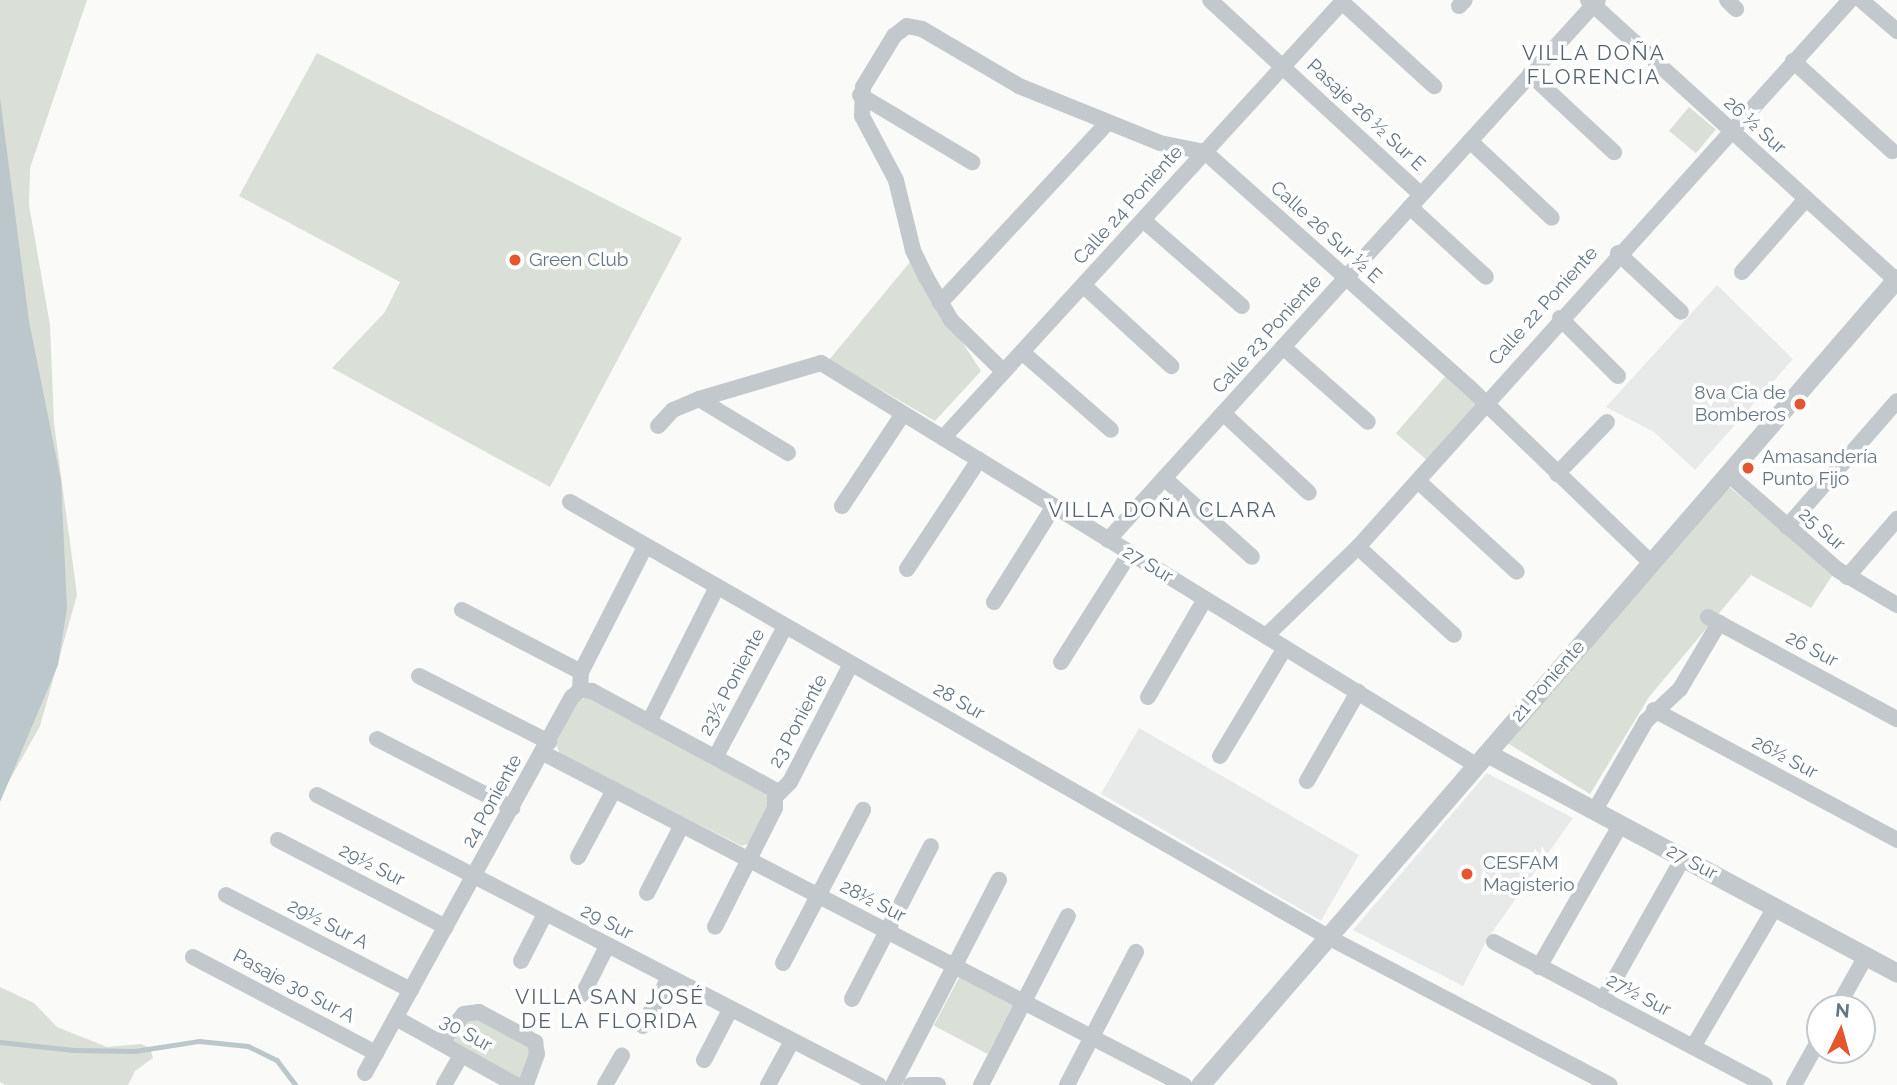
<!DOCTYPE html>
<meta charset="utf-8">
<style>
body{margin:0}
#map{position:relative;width:1897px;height:1085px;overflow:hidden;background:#fafaf8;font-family:Raleway,sans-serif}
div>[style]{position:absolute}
.built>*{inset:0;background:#e8e9e9;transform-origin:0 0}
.green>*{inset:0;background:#dadfd7;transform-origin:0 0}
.water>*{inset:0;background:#bbc7cb}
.stream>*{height:4.5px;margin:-2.25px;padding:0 2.25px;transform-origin:2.25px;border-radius:2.25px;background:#bbc7cb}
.minor>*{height:16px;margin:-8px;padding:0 8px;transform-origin:8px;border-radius:8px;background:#c3c8cc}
.tertiary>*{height:19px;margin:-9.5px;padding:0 9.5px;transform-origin:9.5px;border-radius:9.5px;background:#c3c8cc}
.dots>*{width:19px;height:19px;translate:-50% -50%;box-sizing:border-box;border:4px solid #fff;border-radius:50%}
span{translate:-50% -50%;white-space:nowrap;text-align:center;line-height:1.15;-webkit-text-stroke:7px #fff;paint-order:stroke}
.street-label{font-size:19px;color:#657683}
.poi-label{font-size:19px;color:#657683}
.left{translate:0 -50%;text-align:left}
.right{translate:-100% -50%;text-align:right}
.neighbourhood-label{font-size:21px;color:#57646e;letter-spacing:2px}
.north{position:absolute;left:1806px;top:994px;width:70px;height:70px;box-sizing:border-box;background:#fff;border:2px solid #c1c8cd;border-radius:50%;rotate:5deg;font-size:19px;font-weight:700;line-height:28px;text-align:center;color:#657683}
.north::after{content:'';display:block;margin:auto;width:24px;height:32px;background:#e4572e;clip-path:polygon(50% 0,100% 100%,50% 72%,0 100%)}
</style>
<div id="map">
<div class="built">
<div style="clip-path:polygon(1717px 285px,1793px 359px,1695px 470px,1654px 432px,1606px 407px)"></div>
<div style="left:1139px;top:728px;width:254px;height:76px;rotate:30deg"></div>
<div style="clip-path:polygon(1487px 773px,1573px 818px,1488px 938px,1463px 986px,1353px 930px)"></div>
</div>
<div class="green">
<div style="clip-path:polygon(0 0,87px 0,30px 168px,29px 205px,50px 325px,54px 423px,77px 595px,40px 726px,0 797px)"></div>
<div style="clip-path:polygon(317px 53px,682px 238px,550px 487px,332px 368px,385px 312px,400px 282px,239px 196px)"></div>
<div style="left:1689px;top:107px;width:35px;height:31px;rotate:40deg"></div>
<div style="clip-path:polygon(915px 256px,943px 313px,981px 371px,935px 421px,829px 360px)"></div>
<div style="left:1449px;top:372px;width:46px;height:81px;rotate:41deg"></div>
<div style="clip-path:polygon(1728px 486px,1834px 573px,1811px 608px,1751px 575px,1649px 697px,1590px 794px,1504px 741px)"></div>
<div style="clip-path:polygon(591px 697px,766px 787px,771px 802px,753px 842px,742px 846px,560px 755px,556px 743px,577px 701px)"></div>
<div style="left:960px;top:976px;width:61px;height:56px;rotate:28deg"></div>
<div style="clip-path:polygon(0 987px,34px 1003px,57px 1027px,107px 1047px,141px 1044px,150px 1048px,153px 1058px,135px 1071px,128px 1085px,5px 1085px,0 1082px)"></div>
<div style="clip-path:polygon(469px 1015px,529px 1042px,532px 1054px,521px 1084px,450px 1044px)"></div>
</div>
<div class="water">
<div style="clip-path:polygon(0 98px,29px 321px,61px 481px,67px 608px,58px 665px,0 802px)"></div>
</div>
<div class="stream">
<div style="left:0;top:1042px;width:74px;rotate:6.2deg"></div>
<div style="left:74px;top:1050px;width:61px;rotate:0.9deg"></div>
<div style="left:135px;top:1051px;width:65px;rotate:-8.9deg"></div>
<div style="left:199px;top:1041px;width:49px;rotate:5.8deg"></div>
<div style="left:248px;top:1046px;width:32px;rotate:26deg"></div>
<div style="left:277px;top:1060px;width:31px;rotate:53deg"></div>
</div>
<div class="minor">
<div style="left:1210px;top:0;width:287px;rotate:42.7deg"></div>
<div style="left:1588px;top:0;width:416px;rotate:42.3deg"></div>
<div style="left:1727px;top:0;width:13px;rotate:45deg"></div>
<div style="left:1861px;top:0;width:48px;rotate:40.7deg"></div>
<div style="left:1342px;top:2px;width:125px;rotate:42.4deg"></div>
<div style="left:1459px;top:6px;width:8px;rotate:-45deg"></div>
<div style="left:1793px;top:61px;width:134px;rotate:42.3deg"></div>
<div style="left:1530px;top:74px;width:115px;rotate:42.9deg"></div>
<div style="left:860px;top:95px;width:131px;rotate:30.9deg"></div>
<div style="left:1470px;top:141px;width:112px;rotate:43.2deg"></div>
<div style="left:1410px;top:207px;width:103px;rotate:42.6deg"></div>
<div style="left:1143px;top:220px;width:131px;rotate:41deg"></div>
<div style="left:1618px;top:253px;width:86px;rotate:43.1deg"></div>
<div style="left:1742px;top:272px;width:97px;rotate:-48.8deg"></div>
<div style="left:1083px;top:285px;width:120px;rotate:42.6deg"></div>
<div style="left:940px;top:303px;width:246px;rotate:-47.1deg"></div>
<div style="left:1560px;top:318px;width:82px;rotate:45deg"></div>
<div style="left:1283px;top:347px;width:113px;rotate:41.4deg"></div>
<div style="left:1022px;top:352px;width:118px;rotate:41.2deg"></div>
<div style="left:1003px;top:371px;width:73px;rotate:-135.6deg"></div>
<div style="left:951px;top:320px;width:50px;rotate:-120.2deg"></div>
<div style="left:926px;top:277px;width:30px;rotate:-116deg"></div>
<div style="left:913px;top:250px;width:72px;rotate:-103.7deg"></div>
<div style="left:896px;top:180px;width:72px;rotate:-118deg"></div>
<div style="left:862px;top:116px;width:29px;rotate:-88deg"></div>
<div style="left:863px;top:87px;width:60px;rotate:-58.7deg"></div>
<div style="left:894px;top:36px;width:16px;rotate:-38deg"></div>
<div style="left:907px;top:26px;width:15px;rotate:11deg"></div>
<div style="left:922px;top:29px;width:113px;rotate:30.4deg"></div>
<div style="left:1019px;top:86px;width:152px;rotate:22deg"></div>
<div style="left:1160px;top:143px;width:46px;rotate:11.3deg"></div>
<div style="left:1205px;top:152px;width:353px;rotate:41.7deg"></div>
<div style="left:1469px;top:387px;width:253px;rotate:44deg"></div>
<div style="left:699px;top:399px;width:104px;rotate:31.2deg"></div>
<div style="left:1223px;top:413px;width:117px;rotate:42.9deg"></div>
<div style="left:658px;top:426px;width:22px;rotate:-47deg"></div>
<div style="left:673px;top:410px;width:28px;rotate:-23deg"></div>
<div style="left:699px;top:399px;width:127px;rotate:-16.4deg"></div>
<div style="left:821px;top:363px;width:769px;rotate:31.54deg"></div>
<div style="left:943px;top:438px;width:594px;rotate:-47.53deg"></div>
<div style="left:1557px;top:474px;width:72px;rotate:-46.1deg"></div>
<div style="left:1728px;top:474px;width:146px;rotate:41.1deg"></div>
<div style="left:1838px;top:570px;width:69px;rotate:30.7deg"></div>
<div style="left:1164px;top:478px;width:118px;rotate:41.9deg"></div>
<div style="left:1418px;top:481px;width:134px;rotate:42.6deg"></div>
<div style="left:570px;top:502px;width:874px;rotate:29.85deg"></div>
<div style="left:1328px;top:937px;width:318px;rotate:27.7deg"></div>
<div style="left:842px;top:506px;width:110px;rotate:-56.5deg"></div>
<div style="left:1787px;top:527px;width:167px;rotate:-48.9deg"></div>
<div style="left:1108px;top:540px;width:729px;rotate:-47.78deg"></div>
<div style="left:1358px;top:547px;width:130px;rotate:42.5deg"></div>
<div style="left:907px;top:569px;width:131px;rotate:-56.6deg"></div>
<div style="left:1847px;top:577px;width:77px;rotate:-49.2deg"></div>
<div style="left:994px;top:602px;width:113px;rotate:-58deg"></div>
<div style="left:462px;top:610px;width:134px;rotate:27.5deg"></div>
<div style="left:1708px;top:617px;width:215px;rotate:28.4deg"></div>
<div style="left:1266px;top:636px;width:128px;rotate:-44.1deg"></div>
<div style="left:1358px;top:547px;width:736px;rotate:-48.03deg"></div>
<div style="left:1061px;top:662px;width:129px;rotate:-57.7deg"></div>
<div style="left:419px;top:676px;width:146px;rotate:26.9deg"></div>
<div style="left:580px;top:690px;width:12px;rotate:5deg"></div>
<div style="left:592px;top:691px;width:208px;rotate:28.4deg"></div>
<div style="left:775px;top:790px;width:18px;rotate:90deg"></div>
<div style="left:775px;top:808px;width:133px;rotate:116.8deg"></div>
<div style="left:580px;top:690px;width:18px;rotate:-87deg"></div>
<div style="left:581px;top:672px;width:140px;rotate:-62.9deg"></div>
<div style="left:1148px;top:697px;width:113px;rotate:-59.8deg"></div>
<div style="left:1654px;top:710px;width:276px;rotate:28.1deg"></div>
<div style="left:649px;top:722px;width:151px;rotate:-63.3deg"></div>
<div style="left:377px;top:739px;width:152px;rotate:27.1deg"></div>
<div style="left:543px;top:753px;width:722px;rotate:27.38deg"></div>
<div style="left:716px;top:756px;width:146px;rotate:-61.9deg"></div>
<div style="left:1220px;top:756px;width:126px;rotate:-59deg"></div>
<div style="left:1307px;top:781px;width:103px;rotate:-60.2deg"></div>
<div style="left:317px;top:795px;width:632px;rotate:27.29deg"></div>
<div style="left:777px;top:795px;width:18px;rotate:-45deg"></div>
<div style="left:790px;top:782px;width:133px;rotate:-62.7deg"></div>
<div style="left:1595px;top:810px;width:103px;rotate:-60.2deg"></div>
<div style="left:1646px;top:721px;width:47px;rotate:-43.3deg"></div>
<div style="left:1680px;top:689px;width:77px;rotate:-59.4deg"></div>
<div style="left:278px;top:840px;width:189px;rotate:27.4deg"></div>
<div style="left:578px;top:857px;width:76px;rotate:-61.8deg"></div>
<div style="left:647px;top:893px;width:76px;rotate:-62.8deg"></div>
<div style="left:226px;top:895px;width:208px;rotate:27.2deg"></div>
<div style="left:1494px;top:942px;width:306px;rotate:27.8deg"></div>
<div style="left:193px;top:957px;width:207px;rotate:27.7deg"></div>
<div style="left:521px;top:961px;width:53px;rotate:-62.9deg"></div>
<div style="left:783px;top:963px;width:173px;rotate:-62.4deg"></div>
<div style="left:1539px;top:967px;width:165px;rotate:-60.2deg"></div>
<div style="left:583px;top:994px;width:54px;rotate:-63.4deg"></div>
<div style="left:852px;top:999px;width:172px;rotate:-62.7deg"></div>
<div style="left:1603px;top:1000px;width:163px;rotate:-60.6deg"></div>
<div style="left:1837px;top:1008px;width:60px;rotate:-60.9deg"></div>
<div style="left:396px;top:1018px;width:137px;rotate:29.2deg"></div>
<div style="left:643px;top:1026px;width:55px;rotate:-61.6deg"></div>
<div style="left:441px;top:1043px;width:37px;rotate:-52deg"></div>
<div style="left:464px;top:1014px;width:15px;rotate:-8deg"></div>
<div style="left:479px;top:1012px;width:64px;rotate:28.2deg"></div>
<div style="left:535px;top:1042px;width:12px;rotate:81deg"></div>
<div style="left:537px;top:1054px;width:33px;rotate:110deg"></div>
<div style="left:1693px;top:1047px;width:162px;rotate:-59.6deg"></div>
<div style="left:704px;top:1060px;width:56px;rotate:-62.5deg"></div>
<div style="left:365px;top:1073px;width:429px;rotate:-61.2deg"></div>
<div style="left:572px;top:697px;width:11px;rotate:-41deg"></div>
<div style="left:444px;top:1085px;width:34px;rotate:-60deg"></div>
<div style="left:605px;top:1085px;width:34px;rotate:-60deg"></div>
<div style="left:768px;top:1085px;width:50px;rotate:-61.4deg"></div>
<div style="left:893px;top:1085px;width:231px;rotate:-62.7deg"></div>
<div style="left:911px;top:1085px;width:27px"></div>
<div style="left:981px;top:1085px;width:190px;rotate:-62.8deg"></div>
<div style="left:1067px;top:1085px;width:150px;rotate:-62.6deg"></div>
<div style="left:1794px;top:1085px;width:54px;rotate:-61deg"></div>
</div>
<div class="tertiary">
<div style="left:1487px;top:753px;width:465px;rotate:28.2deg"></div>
<div style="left:1200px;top:1085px;width:1066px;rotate:-49.18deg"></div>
</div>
<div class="dots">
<div style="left:515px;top:260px;background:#e4572e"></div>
<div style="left:1800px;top:404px;background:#e4572e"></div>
<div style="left:1748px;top:468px;background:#e4572e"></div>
<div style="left:1467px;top:874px;background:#e4572e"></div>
</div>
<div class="street-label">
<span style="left:1366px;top:115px;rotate:43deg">Pasaje 26 ½ Sur E</span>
<span style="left:1755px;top:125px;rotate:42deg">26 ½ Sur</span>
<span style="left:1128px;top:205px;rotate:-48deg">Calle 24 Poniente</span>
<span style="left:1326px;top:232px;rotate:42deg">Calle 26 Sur ½ E</span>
<span style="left:1543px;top:306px;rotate:-48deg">Calle 22 Poniente</span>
<span style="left:1267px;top:334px;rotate:-48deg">Calle 23 Poniente</span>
<span style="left:1822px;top:529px;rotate:41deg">25 Sur</span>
<span style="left:1148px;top:564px;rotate:31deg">27 Sur</span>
<span style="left:1812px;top:649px;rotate:28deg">26 Sur</span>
<span style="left:1548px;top:681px;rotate:-49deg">21 Poniente</span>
<span style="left:732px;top:682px;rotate:-62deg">23½ Poniente</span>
<span style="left:959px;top:701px;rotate:30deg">28 Sur</span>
<span style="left:798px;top:721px;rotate:-62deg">23 Poniente</span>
<span style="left:1785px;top:757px;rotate:28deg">26½ Sur</span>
<span style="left:492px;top:801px;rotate:-61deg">24 Poniente</span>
<span style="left:1692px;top:862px;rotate:28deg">27 Sur</span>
<span style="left:372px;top:865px;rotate:27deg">29½ Sur</span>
<span style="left:873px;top:901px;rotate:27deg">28½ Sur</span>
<span style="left:607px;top:922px;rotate:27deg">29 Sur</span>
<span style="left:328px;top:924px;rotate:27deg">29½ Sur A</span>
<span style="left:294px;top:986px;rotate:28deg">Pasaje 30 Sur A</span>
<span style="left:1639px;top:995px;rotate:28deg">27½ Sur</span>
<span style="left:466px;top:1033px;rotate:29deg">30 Sur</span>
</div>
<div class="poi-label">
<span class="left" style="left:529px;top:260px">Green Club</span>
<span class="right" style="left:1786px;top:404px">8va Cia de<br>Bomberos</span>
<span class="left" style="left:1762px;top:468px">Amasandería<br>Punto Fijo</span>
<span class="left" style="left:1483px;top:874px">CESFAM<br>Magisterio</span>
</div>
<div class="neighbourhood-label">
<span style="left:1594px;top:65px">VILLA DOÑA<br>FLORENCIA</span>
<span style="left:1163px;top:510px">VILLA DOÑA CLARA</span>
<span style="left:610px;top:1009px">VILLA SAN JOSÉ<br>DE LA FLORIDA</span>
</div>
<div class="north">N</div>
</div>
